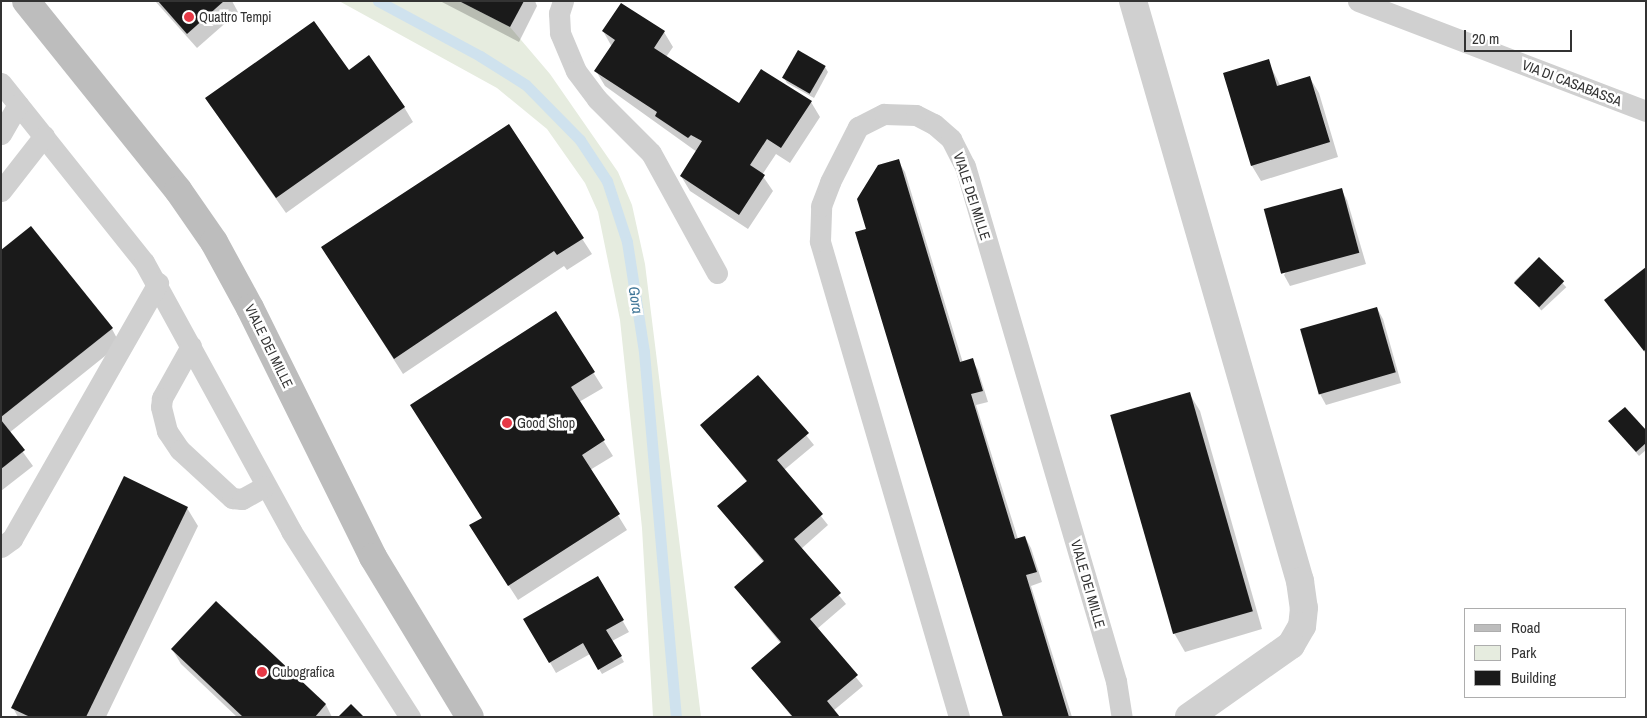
<!DOCTYPE html>
<style>
body{margin:0}
#map{position:relative;width:1647px;height:718px;overflow:hidden;background:#fff;font-family:"Archivo Narrow",sans-serif}
div>[style]{position:absolute}
.green>*{inset:0;background:#e6ecdf}
.shadow>*{inset:0;background:#0003;transform-origin:0 0}
.stream>*{height:11px;margin:-5.5px;padding:0 5.5px;transform-origin:5.5px;border-radius:5.5px;background:#cfe2ee}
.building>*{inset:0;background:#1a1a1a;transform-origin:0 0}
.lane>*{height:21px;margin:-10.5px;padding:0 10.5px;transform-origin:10.5px;border-radius:10.5px;background:#d0d0d0}
.street>*{height:28px;margin:-14px;padding:0 14px;transform-origin:14px;border-radius:14px;background:#d0d0d0}
.secondary>*{height:28px;margin:-14px;padding:0 14px;transform-origin:14px;border-radius:14px;background:#bdbdbd}
.dots>*{width:14px;height:14px;translate:-50% -50%;box-sizing:border-box;border:2px solid #fff;border-radius:50%}
span{translate:-50% -50%;white-space:nowrap;text-align:center;line-height:1.15;-webkit-text-stroke:5px #fff;paint-order:stroke}
.poi-label{font-size:14px;color:#333}
.left{translate:0 -50%;text-align:left}
.street-label{font-size:14px;color:#333}
.water-label{font-size:15px;color:#3f7597;font-style:italic}
.frame{position:absolute;inset:0;border:2px solid #333;pointer-events:none}
.legend{position:absolute;left:1464px;top:608px;width:162px;height:90px;box-sizing:border-box;background:#fff;border:1px solid #adadad;margin:0;padding:6px 9px;list-style:none;font-size:15px;color:#333}
.legend li{display:flex;align-items:center;gap:10px;height:25px}
.legend b{width:25px;border:1px solid #adadad}
.scale{position:absolute;left:1464px;top:30px;width:108px;height:22px;box-sizing:border-box;border:2px solid #333;border-top:0;padding-left:6px;font-size:15px;line-height:18px;white-space:nowrap;color:#333;-webkit-text-stroke:4px #fff;paint-order:stroke}
</style>
<div id="map">
<div class="green">
<div style="clip-path:polygon(339px 1px,459px 1px,510px 27px,550px 74px,618px 172px,632px 205px,645px 264px,701px 717px,653px 717px,642px 528px,620px 320px,598px 212px,585px 183px,547px 129px,497px 88px)"></div>
</div>
<div class="shadow">
<div style="clip-path:polygon(155px 1px,232px 1px,238px 12px,197px 48px)"></div>
<div style="clip-path:polygon(440px 1px,535px 1px,537px 6px,519px 42px)"></div>
<div style="clip-path:polygon(603px 31px,664px 32px,673px 47px,666px 57px,739px 105px,811px 102px,820px 117px,790px 163px,776px 154px,762px 175px,773px 191px,748px 229px,690px 191px,681px 176px,697px 152px,605px 86px,596px 71px,612px 47px)"></div>
<div style="clip-path:polygon(1268px 61px,1281px 87px,1310px 78px,1319px 93px,1338px 157px,1261px 181px,1252px 166px,1224px 74px)"></div>
<div style="clip-path:polygon(825px 67px,828px 72px,814px 98px,787px 83px,784px 78px)"></div>
<div style="clip-path:polygon(349px 72px,404px 107px,413px 122px,286px 213px,206px 99px)"></div>
<div style="clip-path:polygon(509px 126px,592px 254px,567px 270px,564px 266px,403px 374px,322px 247px)"></div>
<div style="clip-path:polygon(898px 161px,905px 172px,963px 363px,972px 360px,978px 370px,988px 402px,976px 405px,1018px 539px,1025px 537px,1031px 548px,1042px 582px,1031px 586px,1072px 717px,1005px 717px,868px 230px)"></div>
<div style="clip-path:polygon(1341px 189px,1347px 200px,1366px 264px,1290px 286px,1284px 275px)"></div>
<div style="clip-path:polygon(1px 252px,112px 329px,120px 344px,9px 433px,33px 466px,1px 491px)"></div>
<div style="left:1539px;top:258px;width:40px;height:34px;rotate:47deg"></div>
<div style="clip-path:polygon(1646px 269px,1646px 354px,1606px 300px)"></div>
<div style="clip-path:polygon(1377px 308px,1383px 319px,1401px 383px,1326px 405px,1320px 394px)"></div>
<div style="clip-path:polygon(556px 313px,603px 388px,579px 402px,613px 456px,590px 470px,627px 530px,518px 600px,480px 541px,483px 518px)"></div>
<div style="clip-path:polygon(758px 376px,814px 445px,784px 470px,828px 525px,801px 549px,846px 604px,817px 629px,863px 686px,833px 711px,838px 717px,792px 717px,753px 668px,781px 644px,735px 587px,764px 563px,719px 506px,747px 482px,701px 425px)"></div>
<div style="clip-path:polygon(1189px 393px,1200px 411px,1262px 629px,1185px 652px,1174px 633px)"></div>
<div style="clip-path:polygon(1610px 421px,1646px 432px,1646px 450px,1639px 456px)"></div>
<div style="clip-path:polygon(187px 508px,198px 526px,106px 717px,33px 717px,27px 714px,27px 717px,18px 717px,13px 708px)"></div>
<div style="clip-path:polygon(598px 578px,629px 632px,612px 641px,624px 662px,602px 674px,590px 654px,556px 673px,525px 619px)"></div>
<div style="clip-path:polygon(216px 603px,326px 705px,332px 717px,237px 717px,181px 664px,172px 649px)"></div>
</div>
<div class="stream">
<div style="left:378px;top:1px;width:116px;rotate:28.3deg"></div>
<div style="left:480px;top:56px;width:54px;rotate:32.2deg"></div>
<div style="left:526px;top:85px;width:77px;rotate:45.5deg"></div>
<div style="left:580px;top:140px;width:49px;rotate:56.6deg"></div>
<div style="left:607px;top:181px;width:64px;rotate:71.8deg"></div>
<div style="left:627px;top:242px;width:111px;rotate:81.2deg"></div>
<div style="left:644px;top:352px;width:366px;rotate:85deg"></div>
</div>
<div class="building">
<div style="clip-path:polygon(158px 1px,224px 1px,187px 34px)"></div>
<div style="clip-path:polygon(459px 1px,524px 1px,510px 27px)"></div>
<div style="clip-path:polygon(621px 3px,665px 31px,654px 48px,739px 103px,761px 69px,812px 101px,781px 148px,767px 139px,750px 165px,765px 175px,739px 215px,680px 176px,702px 141px,691px 135px,688px 138px,655px 116px,657px 112px,594px 71px,615px 40px,602px 31px)"></div>
<div style="clip-path:polygon(314px 21px,349px 70px,369px 55px,405px 107px,276px 198px,205px 98px)"></div>
<div style="left:798px;top:50px;width:32px;height:32px;rotate:30deg"></div>
<div style="clip-path:polygon(1269px 59px,1277px 86px,1310px 76px,1330px 142px,1251px 166px,1223px 73px)"></div>
<div style="clip-path:polygon(509px 124px,584px 238px,557px 255px,554px 251px,394px 359px,321px 247px)"></div>
<div style="clip-path:polygon(899px 159px,960px 362px,973px 358px,983px 391px,971px 394px,1015px 539px,1025px 536px,1037px 572px,1026px 575px,1069px 717px,1003px 717px,900px 381px,855px 232px,866px 229px,857px 199px,878px 165px)"></div>
<div style="left:1342px;top:188px;width:67px;height:81px;rotate:75deg"></div>
<div style="clip-path:polygon(31px 226px,113px 328px,1px 417px,1px 250px)"></div>
<div style="left:1539px;top:257px;width:35px;height:36px;rotate:44deg"></div>
<div style="clip-path:polygon(1646px 267px,1646px 349px,1644px 351px,1604px 300px)"></div>
<div style="left:1377px;top:307px;width:68px;height:80px;rotate:74deg"></div>
<div style="clip-path:polygon(556px 311px,595px 372px,571px 387px,605px 440px,582px 455px,620px 514px,508px 586px,469px 525px,482px 518px,410px 405px)"></div>
<div style="clip-path:polygon(758px 375px,809px 433px,777px 460px,823px 514px,794px 539px,841px 593px,810px 619px,858px 675px,827px 701px,840px 717px,793px 717px,751px 668px,781px 642px,734px 587px,764px 561px,717px 506px,747px 481px,700px 425px)"></div>
<div style="left:1190px;top:392px;width:228px;height:83px;rotate:74deg"></div>
<div style="clip-path:polygon(1625px 407px,1646px 430px,1646px 443px,1636px 452px,1608px 421px)"></div>
<div style="clip-path:polygon(1px 420px,25px 450px,1px 469px)"></div>
<div style="clip-path:polygon(124px 476px,188px 507px,86px 717px,30px 717px,11px 708px)"></div>
<div style="clip-path:polygon(598px 576px,624px 620px,606px 630px,622px 656px,598px 670px,583px 643px,549px 663px,523px 619px)"></div>
<div style="clip-path:polygon(216px 601px,326px 704px,315px 717px,243px 717px,171px 649px)"></div>
<div style="clip-path:polygon(351px 704px,364px 717px,338px 717px)"></div>
</div>
<div class="lane">
<div style="left:563px;top:1px;width:13px;rotate:108deg"></div>
<div style="left:559px;top:13px;width:20px;rotate:87deg"></div>
<div style="left:560px;top:33px;width:41px;rotate:67.2deg"></div>
<div style="left:576px;top:71px;width:35px;rotate:53deg"></div>
<div style="left:597px;top:99px;width:76px;rotate:45deg"></div>
<div style="left:651px;top:153px;width:137px;rotate:61.2deg"></div>
<div style="left:1358px;top:1px;width:308px;rotate:20.9deg"></div>
<div style="left:1px;top:83px;width:229px;rotate:51.4deg"></div>
<div style="left:144px;top:262px;width:307px;rotate:61.3deg"></div>
<div style="left:291px;top:531px;width:221px;rotate:57.4deg"></div>
<div style="left:1px;top:134px;width:34px;rotate:-60deg"></div>
<div style="left:1px;top:191px;width:70px;rotate:-52deg"></div>
<div style="left:191px;top:346px;width:60px;rotate:119.1deg"></div>
<div style="left:162px;top:398px;width:9px;rotate:96deg"></div>
<div style="left:161px;top:407px;width:25px;rotate:76deg"></div>
<div style="left:167px;top:431px;width:23px;rotate:56deg"></div>
<div style="left:180px;top:450px;width:71px;rotate:42.7deg"></div>
<div style="left:232px;top:498px;width:10px;rotate:6deg"></div>
<div style="left:242px;top:499px;width:26px;rotate:-29deg"></div>
<div style="left:1px;top:547px;width:14px;rotate:-36deg"></div>
<div style="left:12px;top:539px;width:295px;rotate:-60.3deg"></div>
<div style="left:959px;top:717px;width:496px;rotate:-106.3deg"></div>
<div style="left:820px;top:241px;width:35px;rotate:-88deg"></div>
<div style="left:821px;top:206px;width:26px;rotate:-69deg"></div>
<div style="left:830px;top:182px;width:62px;rotate:-63deg"></div>
<div style="left:858px;top:127px;width:29px;rotate:-27deg"></div>
<div style="left:884px;top:114px;width:32px;rotate:2deg"></div>
<div style="left:916px;top:115px;width:20px;rotate:27deg"></div>
<div style="left:934px;top:124px;width:23px;rotate:41deg"></div>
<div style="left:951px;top:139px;width:30px;rotate:63deg"></div>
<div style="left:965px;top:166px;width:537px;rotate:73.66deg"></div>
<div style="left:1116px;top:681px;width:36px;rotate:81deg"></div>
</div>
<div class="street">
<div style="left:1133px;top:1px;width:604px;rotate:73.94deg"></div>
<div style="left:1300px;top:581px;width:27px;rotate:82deg"></div>
<div style="left:1304px;top:608px;width:18px;rotate:96deg"></div>
<div style="left:1302px;top:626px;width:22px;rotate:120deg"></div>
<div style="left:1291px;top:645px;width:125px;rotate:144.8deg"></div>
</div>
<div class="secondary">
<div style="left:26px;top:1px;width:243px;rotate:51.2deg"></div>
<div style="left:178px;top:190px;width:63px;rotate:55.3deg"></div>
<div style="left:214px;top:242px;width:75px;rotate:61.4deg"></div>
<div style="left:250px;top:308px;width:278px;rotate:63.7deg"></div>
<div style="left:373px;top:557px;width:187px;rotate:58.8deg"></div>
</div>
<div class="dots">
<div style="left:189px;top:17px;background:#e63946"></div>
<div style="left:507px;top:423px;background:#e63946"></div>
<div style="left:262px;top:672px;background:#e63946"></div>
</div>
<div class="poi-label">
<span class="left" style="left:199px;top:17px">Quattro Tempi</span>
<span class="left" style="left:517px;top:423px">Good Shop</span>
<span class="left" style="left:272px;top:672px">Cubografica</span>
</div>
<div class="street-label">
<span style="left:1572px;top:83px;rotate:21deg">VIA DI CASABASSA</span>
<span style="left:972px;top:196px;rotate:72deg">VIALE DEI MILLE</span>
<span style="left:269px;top:346px;rotate:64deg">VIALE DEI MILLE</span>
<span style="left:1088px;top:584px;rotate:74deg">VIALE DEI MILLE</span>
</div>
<div class="water-label">
<span style="left:636px;top:300px;rotate:81deg">Gora</span>
</div>
<div class="frame"></div>
<ul class="legend">
<li><b style="height:6px;background:#bdbdbd"></b>Road</li>
<li><b style="height:14px;background:#e6ecdf"></b>Park</li>
<li><b style="height:14px;background:#1a1a1a"></b>Building</li>
</ul>
<div class="scale">20 m</div>
</div>
